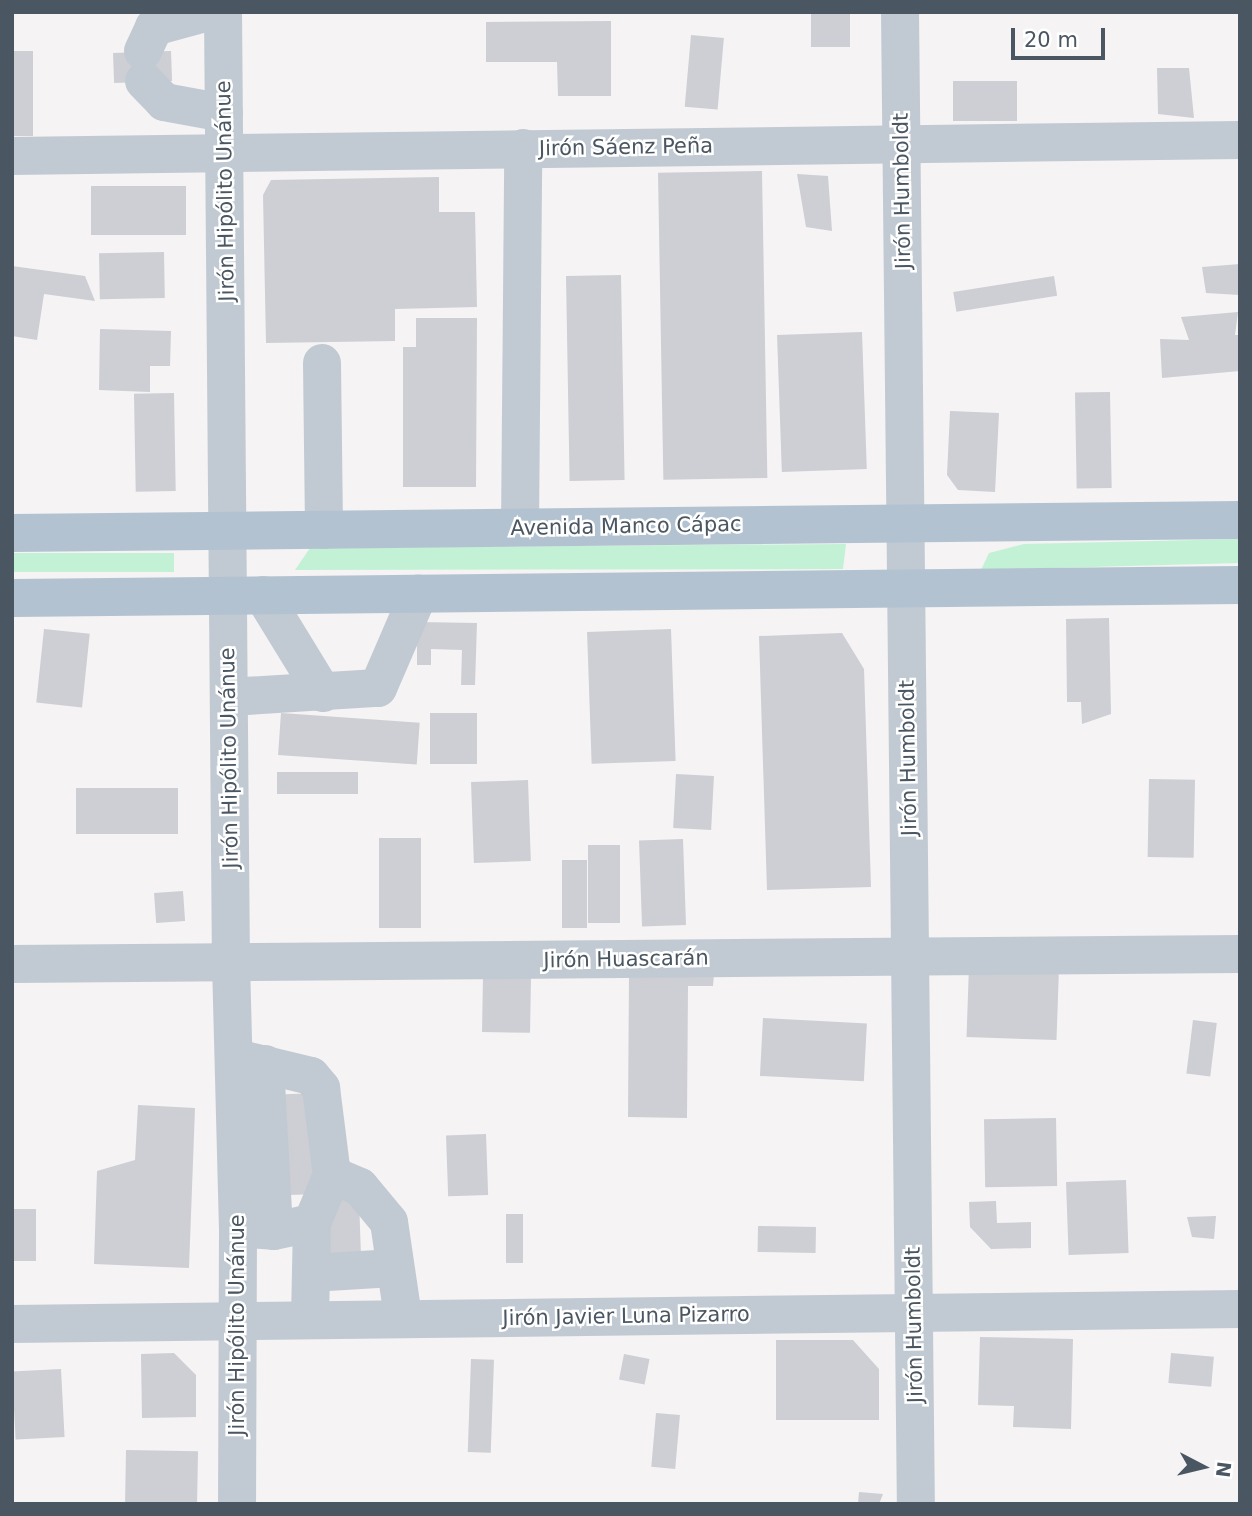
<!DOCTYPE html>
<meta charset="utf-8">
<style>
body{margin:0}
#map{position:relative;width:1252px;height:1516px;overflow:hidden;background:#f5f3f3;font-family:"DejaVu Sans",sans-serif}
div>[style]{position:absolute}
.green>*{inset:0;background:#c3f1d5;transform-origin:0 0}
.building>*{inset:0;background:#cdcfd5;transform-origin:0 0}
.minor>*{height:38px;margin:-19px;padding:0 19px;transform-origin:19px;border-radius:19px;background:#c1cad2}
.major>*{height:38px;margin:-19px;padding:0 19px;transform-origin:19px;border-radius:19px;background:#b3c2d1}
span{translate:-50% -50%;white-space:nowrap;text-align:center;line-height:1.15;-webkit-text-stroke:5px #fff;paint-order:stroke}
.street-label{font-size:21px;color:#4a5661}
.frame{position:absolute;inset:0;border:14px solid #4a5661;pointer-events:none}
.north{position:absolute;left:1168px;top:1432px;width:70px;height:70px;-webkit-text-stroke:5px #fff;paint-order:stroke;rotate:97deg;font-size:19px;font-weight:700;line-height:28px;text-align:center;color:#4a5661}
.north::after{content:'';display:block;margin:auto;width:24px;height:32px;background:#4a5661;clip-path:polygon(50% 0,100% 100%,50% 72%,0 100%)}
.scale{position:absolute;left:1011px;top:28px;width:94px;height:32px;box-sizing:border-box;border:4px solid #4a5661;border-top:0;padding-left:9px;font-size:21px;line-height:24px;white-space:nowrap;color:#4a5661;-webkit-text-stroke:5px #fff;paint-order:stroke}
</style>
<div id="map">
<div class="green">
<div style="clip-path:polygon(1240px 539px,1240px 563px,981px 570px,989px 553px,1024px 544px)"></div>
<div style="clip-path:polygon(846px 544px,843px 569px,295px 570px,310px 548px)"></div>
<div style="left:174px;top:553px;width:19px;height:162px;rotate:90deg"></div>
</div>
<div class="building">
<div style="left:811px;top:12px;width:39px;height:35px"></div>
<div style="clip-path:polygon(611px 21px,611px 96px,558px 96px,557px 62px,486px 62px,486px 22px)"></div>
<div style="left:691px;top:35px;width:33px;height:72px;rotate:5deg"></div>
<div style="left:12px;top:51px;width:21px;height:85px"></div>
<div style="left:171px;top:51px;width:30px;height:58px;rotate:88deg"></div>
<div style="clip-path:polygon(1157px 68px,1189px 68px,1194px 118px,1158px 114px)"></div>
<div style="left:953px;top:81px;width:64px;height:40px"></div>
<div style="left:762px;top:171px;width:307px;height:104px;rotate:89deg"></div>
<div style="clip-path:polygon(797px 174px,828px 176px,832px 231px,806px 227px)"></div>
<div style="clip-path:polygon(439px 177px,439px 212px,475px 212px,477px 307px,395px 309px,395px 341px,266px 343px,263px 195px,271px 180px)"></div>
<div style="left:91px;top:186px;width:95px;height:49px"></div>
<div style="left:164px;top:252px;width:46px;height:65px;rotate:89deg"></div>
<div style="clip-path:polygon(1240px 264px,1240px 295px,1206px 293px,1202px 267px)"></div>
<div style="clip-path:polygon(12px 266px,85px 276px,95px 301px,44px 294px,37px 340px,12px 336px)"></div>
<div style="left:621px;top:275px;width:205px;height:55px;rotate:89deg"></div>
<div style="left:1054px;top:276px;width:20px;height:102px;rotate:81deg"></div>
<div style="clip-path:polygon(1238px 312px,1235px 335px,1240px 335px,1240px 371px,1162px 378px,1160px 339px,1189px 340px,1181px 317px)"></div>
<div style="clip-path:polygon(416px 318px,477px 318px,476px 487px,403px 487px,403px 347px,416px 347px)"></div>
<div style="clip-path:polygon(100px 329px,171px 331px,170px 366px,150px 366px,150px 392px,99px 390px)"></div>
<div style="left:862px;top:332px;width:137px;height:85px;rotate:88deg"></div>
<div style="left:1110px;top:392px;width:96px;height:35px;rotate:89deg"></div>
<div style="left:174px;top:393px;width:98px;height:40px;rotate:89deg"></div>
<div style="clip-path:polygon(950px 411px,999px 413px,995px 492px,958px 490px,947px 475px)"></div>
<div style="clip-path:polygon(1109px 618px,1111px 714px,1082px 724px,1081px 702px,1067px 702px,1066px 619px)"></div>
<div style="clip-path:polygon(417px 622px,477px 623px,475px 685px,461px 685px,462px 650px,431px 649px,431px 665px,417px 665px)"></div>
<div style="left:44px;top:629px;width:46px;height:74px;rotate:6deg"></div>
<div style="left:671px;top:629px;width:132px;height:84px;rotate:88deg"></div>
<div style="clip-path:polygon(842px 633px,864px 669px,871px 887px,767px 890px,759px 636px)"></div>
<div style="left:281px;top:713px;width:139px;height:42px;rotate:4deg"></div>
<div style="left:477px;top:713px;width:51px;height:47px;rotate:90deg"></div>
<div style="left:358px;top:772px;width:22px;height:81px;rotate:90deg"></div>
<div style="left:676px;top:774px;width:38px;height:54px;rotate:3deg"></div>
<div style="left:1149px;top:779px;width:46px;height:78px;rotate:1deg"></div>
<div style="left:528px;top:780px;width:81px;height:57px;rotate:88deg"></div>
<div style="left:76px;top:788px;width:102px;height:46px"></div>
<div style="left:379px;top:838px;width:42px;height:90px"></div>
<div style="left:683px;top:839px;width:86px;height:44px;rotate:88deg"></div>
<div style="left:588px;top:845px;width:32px;height:78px"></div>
<div style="left:562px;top:860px;width:25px;height:68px"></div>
<div style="left:183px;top:891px;width:30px;height:29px;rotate:86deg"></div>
<div style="left:969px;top:966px;width:90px;height:71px;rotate:2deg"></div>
<div style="clip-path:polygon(629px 973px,714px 974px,713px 986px,688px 986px,687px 1118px,628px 1117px)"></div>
<div style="left:483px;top:976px;width:48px;height:56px;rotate:1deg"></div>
<div style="left:763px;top:1018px;width:104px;height:58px;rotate:3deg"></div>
<div style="left:1193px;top:1020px;width:24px;height:54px;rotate:7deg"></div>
<div style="left:318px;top:1093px;width:101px;height:33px;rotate:88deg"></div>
<div style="clip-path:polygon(138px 1105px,195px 1108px,189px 1268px,94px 1264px,97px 1171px,135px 1160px)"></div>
<div style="left:1056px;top:1118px;width:68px;height:72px;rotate:89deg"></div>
<div style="left:486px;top:1134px;width:61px;height:40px;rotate:88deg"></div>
<div style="left:1126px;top:1180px;width:73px;height:60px;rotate:88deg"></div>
<div style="left:359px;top:1199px;width:67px;height:31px;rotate:88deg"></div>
<div style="clip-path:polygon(996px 1201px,997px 1223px,1031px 1222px,1031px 1248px,991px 1249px,970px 1227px,969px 1202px)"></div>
<div style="left:36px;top:1209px;width:52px;height:24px;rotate:90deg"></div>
<div style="left:506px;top:1214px;width:17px;height:49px"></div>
<div style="clip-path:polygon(1216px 1216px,1214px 1239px,1192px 1237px,1187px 1217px)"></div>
<div style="left:758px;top:1226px;width:58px;height:26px;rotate:1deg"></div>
<div style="clip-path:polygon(980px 1337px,1073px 1339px,1071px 1429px,1013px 1427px,1014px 1406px,978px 1405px)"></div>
<div style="clip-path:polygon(776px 1340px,853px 1340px,879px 1369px,879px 1420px,776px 1420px)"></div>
<div style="clip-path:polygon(174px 1353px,196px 1375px,196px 1417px,142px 1418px,141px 1354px)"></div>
<div style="left:1171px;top:1353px;width:43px;height:30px;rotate:5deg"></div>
<div style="left:624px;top:1354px;width:26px;height:26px;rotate:11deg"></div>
<div style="left:471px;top:1359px;width:23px;height:93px;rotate:2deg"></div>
<div style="left:61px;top:1369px;width:68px;height:49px;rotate:87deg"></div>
<div style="left:656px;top:1413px;width:24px;height:54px;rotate:5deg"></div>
<div style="left:126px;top:1450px;width:72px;height:54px;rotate:1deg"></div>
<div style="clip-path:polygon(859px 1492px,883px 1494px,879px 1504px,858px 1504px)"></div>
</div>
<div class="minor">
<div style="left:223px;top:12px;width:951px;rotate:89.52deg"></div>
<div style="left:231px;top:963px;width:265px;rotate:88.5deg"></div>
<div style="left:238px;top:1228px;width:276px;rotate:90.2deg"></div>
<div style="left:900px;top:12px;width:1492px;rotate:89.39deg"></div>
<div style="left:143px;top:51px;width:26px;rotate:-65deg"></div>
<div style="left:154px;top:27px;width:57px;rotate:-15.3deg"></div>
<div style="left:144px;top:81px;width:29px;rotate:46deg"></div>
<div style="left:164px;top:102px;width:61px;rotate:10.4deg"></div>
<div style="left:12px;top:156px;width:1228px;rotate:-0.75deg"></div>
<div style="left:322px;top:363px;width:167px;rotate:89.3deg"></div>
<div style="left:520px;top:527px;width:379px;rotate:-89.5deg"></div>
<div style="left:263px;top:595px;width:115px;rotate:58.5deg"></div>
<div style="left:229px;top:697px;width:149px;rotate:-3.5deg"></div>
<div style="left:378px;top:688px;width:103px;rotate:-66.7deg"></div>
<div style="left:12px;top:964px;width:1228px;rotate:-0.47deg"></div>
<div style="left:236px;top:1058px;width:77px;rotate:13.5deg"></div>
<div style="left:311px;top:1076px;width:16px;rotate:50deg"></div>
<div style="left:321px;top:1088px;width:88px;rotate:82.8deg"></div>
<div style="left:332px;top:1175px;width:30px;rotate:23deg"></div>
<div style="left:360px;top:1187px;width:45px;rotate:50.4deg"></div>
<div style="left:389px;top:1222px;width:96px;rotate:81.6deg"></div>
<div style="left:265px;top:1064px;width:167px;rotate:86.9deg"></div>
<div style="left:248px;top:1229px;width:26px;rotate:4deg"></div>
<div style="left:274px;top:1231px;width:39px;rotate:-12deg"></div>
<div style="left:312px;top:1223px;width:52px;rotate:-67.4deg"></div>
<div style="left:311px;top:1273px;width:83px;rotate:-3.4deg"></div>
<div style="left:310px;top:1319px;width:96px;rotate:-88.8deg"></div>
<div style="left:12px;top:1324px;width:1228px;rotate:-0.7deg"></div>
</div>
<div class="major">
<div style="left:12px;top:533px;width:1228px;rotate:-0.61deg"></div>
<div style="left:12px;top:598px;width:1228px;rotate:-0.61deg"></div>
</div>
<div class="street-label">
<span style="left:626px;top:147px;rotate:-1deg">Jirón Sáenz Peña</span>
<span style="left:225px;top:191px;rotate:-91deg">Jirón Hipólito Unánue</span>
<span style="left:902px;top:191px;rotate:-91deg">Jirón Humboldt</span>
<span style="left:626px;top:526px;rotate:-1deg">Avenida Manco Cápac</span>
<span style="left:229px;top:758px;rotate:-91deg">Jirón Hipólito Unánue</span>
<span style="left:908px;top:758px;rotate:-91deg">Jirón Humboldt</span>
<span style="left:626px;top:959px;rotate:-1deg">Jirón Huascarán</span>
<span style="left:626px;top:1316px;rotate:-1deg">Jirón Javier Luna Pizarro</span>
<span style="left:237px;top:1325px;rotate:-90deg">Jirón Hipólito Unánue</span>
<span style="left:914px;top:1325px;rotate:-91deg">Jirón Humboldt</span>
</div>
<div class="frame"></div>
<div class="north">N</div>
<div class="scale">20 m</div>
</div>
